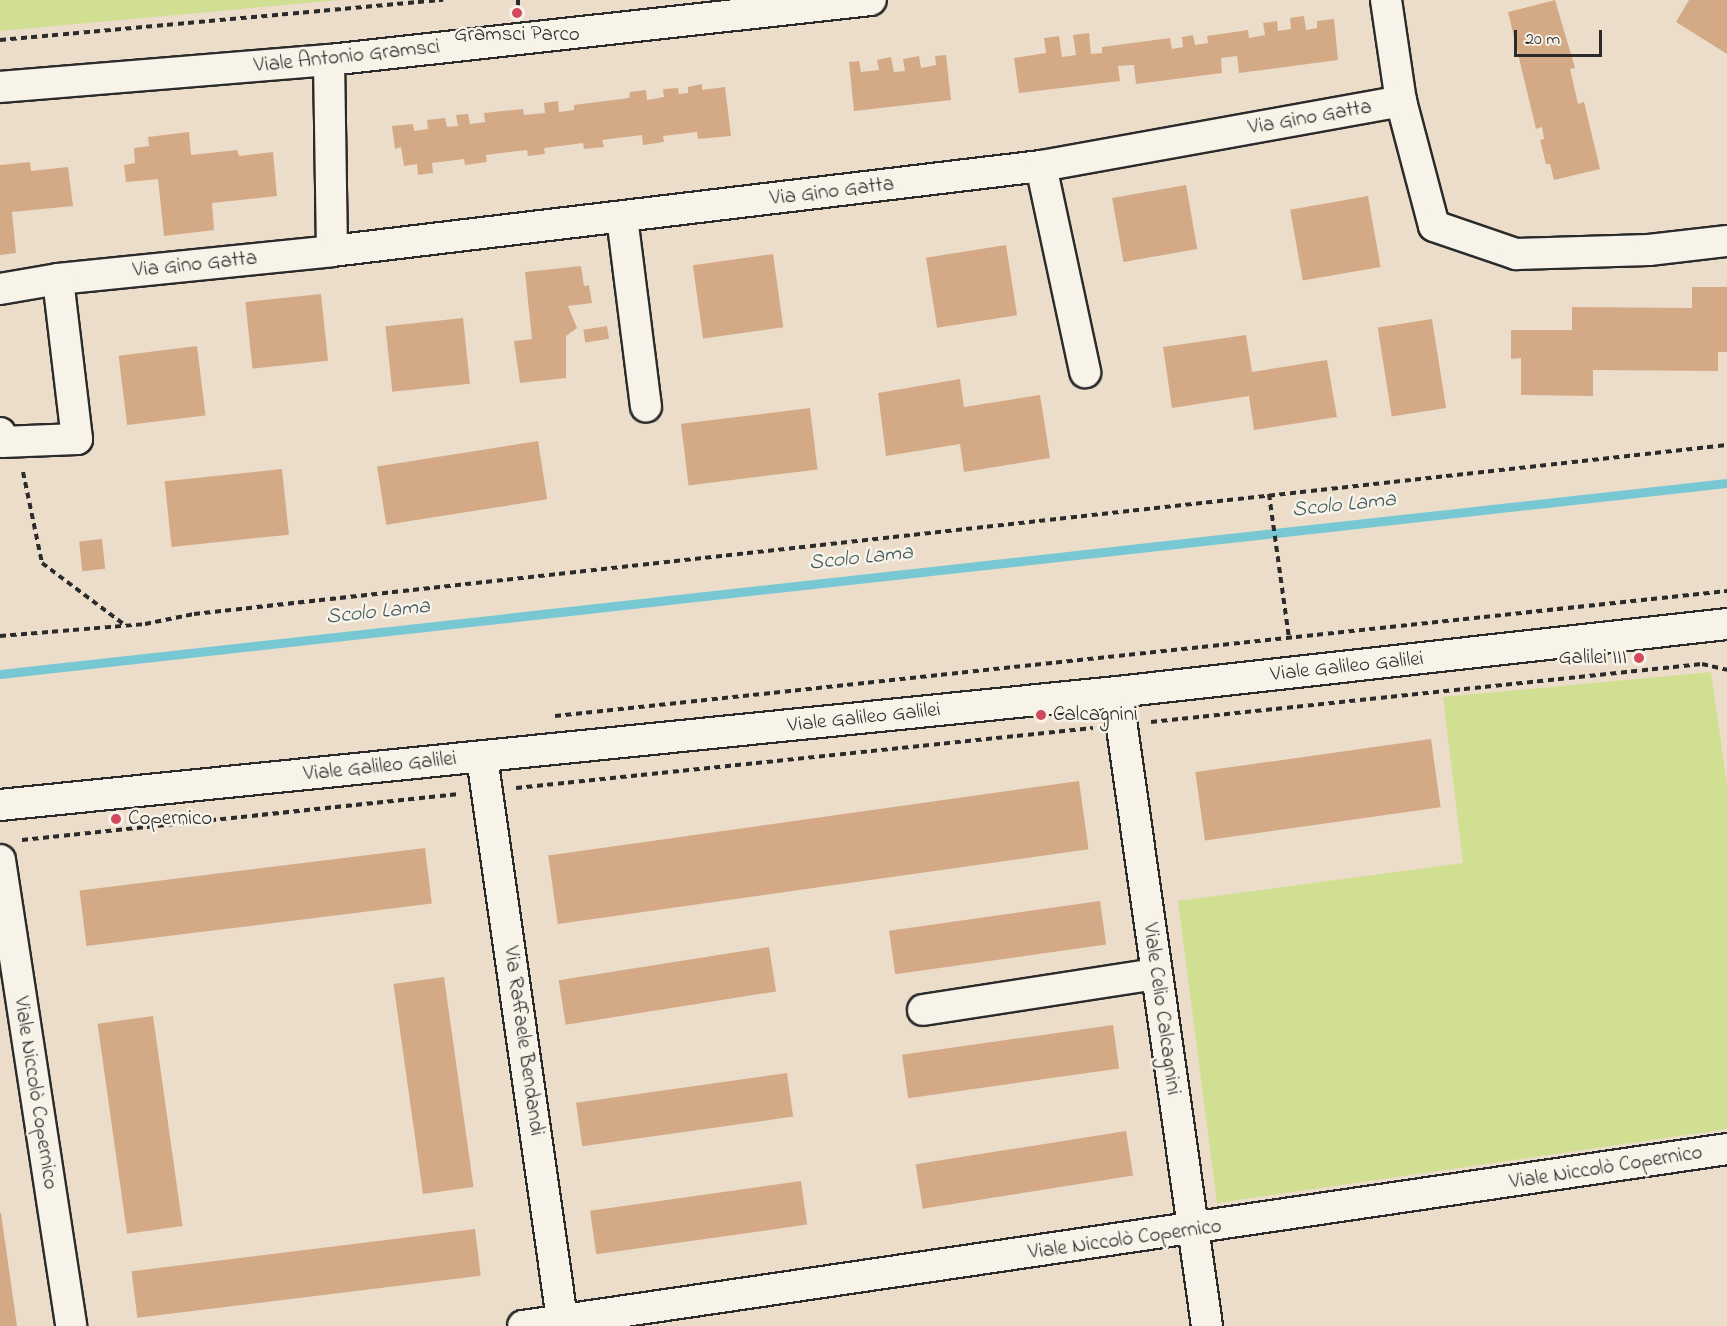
<!DOCTYPE html>
<meta charset="utf-8">
<style>
body{margin:0}
#map{position:relative;width:1727px;height:1326px;overflow:hidden;background:#ecddcb;font-family:"Indie Flower",sans-serif}
div>[style]{position:absolute}
.green>*{inset:0;background:#d1df92}
.stream>*{height:9px;margin:-4.5px;padding:0 4.5px;transform-origin:4.5px;border-radius:4.5px;background:#78c8d3}
.building>*{inset:0;background:#d4aa86;transform-origin:0 0}
.path>*{height:4px;margin-top:-2px;transform-origin:0;background:repeating-linear-gradient(90deg,#2b2b2b 0 6px,transparent 0 10.5px)}
.roads{filter:drop-shadow(2px 0 #2b2b2b) drop-shadow(-2px 0 #2b2b2b) drop-shadow(0 2px #2b2b2b) drop-shadow(0 -2px #2b2b2b)}
.minor>*{height:30px;margin:-15px;padding:0 15px;transform-origin:15px;border-radius:15px;background:#f7f3e8}
.dots>*{width:16px;height:16px;translate:-50% -50%;box-sizing:border-box;border:3px solid #f7f3e8;border-radius:50%}
span{translate:-50% -50%;white-space:nowrap;text-align:center;line-height:1.15;-webkit-text-stroke:5px #f7f3e8;paint-order:stroke}
.poi-label{font-size:21px;color:#2b2b2b}
.right{translate:-100% -50%;text-align:right}
.left{translate:0 -50%;text-align:left}
.street-label{font-size:21px;color:#2b2b2b}
.water-label{font-size:22px;color:#425a5d;font-style:italic}
.scale{position:absolute;left:1514px;top:30px;width:88px;height:27px;box-sizing:border-box;border:3px solid #2b2b2b;border-top:0;padding-left:8px;font-size:18px;line-height:21px;white-space:nowrap;color:#2b2b2b;-webkit-text-stroke:4px #f7f3e8;paint-order:stroke}
</style>
<div id="map">
<div class="green">
<div style="clip-path:polygon(0 0,340px 0,0 31px)"></div>
<div style="clip-path:polygon(1711px 672px,1727px 785px,1727px 1129px,1217px 1203px,1178px 901px,1463px 863px,1443px 697px)"></div>
</div>
<div class="stream">
<div style="left:0;top:674px;width:1738px;rotate:-6.31deg"></div>
</div>
<div class="building">
<div style="clip-path:polygon(1555px 0,1575px 68px,1570px 69px,1578px 104px,1584px 102px,1600px 169px,1554px 180px,1550px 164px,1546px 164px,1540px 140px,1544px 139px,1542px 127px,1536px 129px,1508px 12px)"></div>
<div style="clip-path:polygon(1689px 0,1727px 0,1727px 54px,1676px 22px)"></div>
<div style="clip-path:polygon(1304px 16px,1306px 30px,1317px 28px,1317px 21px,1334px 19px,1338px 60px,1239px 73px,1237px 56px,1221px 58px,1222px 73px,1136px 84px,1134px 65px,1118px 66px,1120px 81px,1019px 93px,1014px 58px,1046px 53px,1044px 38px,1059px 36px,1062px 57px,1076px 55px,1073px 35px,1089px 33px,1091px 54px,1102px 53px,1102px 47px,1170px 38px,1172px 49px,1183px 47px,1182px 37px,1193px 35px,1195px 45px,1208px 43px,1207px 36px,1248px 30px,1249px 38px,1265px 35px,1263px 23px,1277px 21px,1278px 31px,1291px 29px,1290px 18px)"></div>
<div style="clip-path:polygon(946px 55px,951px 100px,854px 111px,849px 62px,859px 61px,861px 72px,879px 70px,877px 60px,891px 57px,894px 72px,905px 71px,903px 59px,919px 56px,921px 68px,936px 65px,935px 56px)"></div>
<div style="clip-path:polygon(702px 84px,702px 90px,725px 87px,731px 136px,698px 139px,697px 132px,663px 136px,664px 142px,643px 145px,642px 135px,602px 140px,604px 147px,584px 149px,583px 143px,544px 148px,545px 154px,528px 156px,527px 150px,486px 155px,487px 162px,465px 165px,464px 159px,432px 163px,433px 173px,418px 175px,417px 164px,404px 166px,401px 147px,395px 149px,392px 126px,413px 124px,414px 131px,428px 129px,427px 120px,445px 118px,447px 127px,458px 126px,456px 115px,468px 114px,470px 124px,485px 122px,484px 113px,523px 109px,524px 115px,545px 113px,544px 103px,558px 101px,559px 112px,574px 110px,574px 105px,629px 98px,630px 92px,646px 90px,647px 100px,664px 97px,663px 89px,678px 88px,679px 94px,688px 93px,688px 87px)"></div>
<div style="clip-path:polygon(189px 132px,191px 155px,237px 150px,239px 156px,273px 152px,277px 196px,212px 203px,214px 230px,164px 236px,158px 179px,126px 182px,124px 165px,135px 163px,134px 148px,149px 146px,148px 137px)"></div>
<div style="clip-path:polygon(30px 162px,31px 171px,68px 167px,73px 206px,12px 212px,16px 253px,0 255px,0 165px)"></div>
<div style="left:1186px;top:185px;width:65px;height:75px;rotate:80deg"></div>
<div style="left:1368px;top:196px;width:72px;height:79px;rotate:80deg"></div>
<div style="left:1006px;top:245px;width:71px;height:81px;rotate:81deg"></div>
<div style="left:773px;top:254px;width:74px;height:81px;rotate:82deg"></div>
<div style="clip-path:polygon(581px 266px,584px 286px,589px 285px,592px 303px,568px 306px,577px 328px,566px 336px,566px 378px,520px 383px,514px 341px,532px 339px,525px 272px)"></div>
<div style="clip-path:polygon(1692px 287px,1727px 287px,1727px 352px,1718px 352px,1718px 371px,1593px 370px,1593px 396px,1521px 395px,1521px 358px,1511px 359px,1511px 330px,1572px 330px,1572px 307px,1692px 308px)"></div>
<div style="left:321px;top:294px;width:67px;height:76px;rotate:84deg"></div>
<div style="left:463px;top:318px;width:66px;height:78px;rotate:84deg"></div>
<div style="left:1432px;top:319px;width:90px;height:55px;rotate:81deg"></div>
<div style="left:607px;top:326px;width:13px;height:24px;rotate:81deg"></div>
<div style="clip-path:polygon(1246px 335px,1252px 372px,1327px 360px,1337px 417px,1254px 430px,1249px 396px,1172px 408px,1163px 347px)"></div>
<div style="left:197px;top:346px;width:70px;height:79px;rotate:83deg"></div>
<div style="clip-path:polygon(960px 379px,964px 407px,1040px 395px,1050px 458px,964px 472px,960px 444px,886px 456px,878px 393px)"></div>
<div style="left:810px;top:408px;width:62px;height:130px;rotate:83deg"></div>
<div style="left:538px;top:441px;width:59px;height:163px;rotate:81deg"></div>
<div style="left:282px;top:469px;width:66px;height:118px;rotate:84deg"></div>
<div style="left:102px;top:539px;width:30px;height:23px;rotate:84deg"></div>
<div style="left:1431px;top:739px;width:69px;height:238px;rotate:82deg"></div>
<div style="left:1079px;top:781px;width:69px;height:536px;rotate:82deg"></div>
<div style="left:425px;top:848px;width:56px;height:348px;rotate:83deg"></div>
<div style="left:1100px;top:901px;width:44px;height:213px;rotate:82deg"></div>
<div style="left:769px;top:947px;width:45px;height:213px;rotate:81deg"></div>
<div style="left:444px;top:977px;width:212px;height:51px;rotate:82deg"></div>
<div style="left:153px;top:1016px;width:212px;height:56px;rotate:82deg"></div>
<div style="left:1113px;top:1025px;width:44px;height:213px;rotate:82deg"></div>
<div style="left:787px;top:1073px;width:44px;height:213px;rotate:82deg"></div>
<div style="left:1126px;top:1131px;width:45px;height:213px;rotate:81deg"></div>
<div style="left:801px;top:1181px;width:44px;height:213px;rotate:82deg"></div>
<div style="clip-path:polygon(0 1213px,1px 1213px,17px 1326px,0 1326px)"></div>
<div style="left:475px;top:1229px;width:47px;height:346px;rotate:83deg"></div>
</div>
<div class="path">
<div style="left:518px;top:0;width:7px;rotate:90deg"></div>
<div style="left:0;top:40px;width:445px;rotate:-5.2deg"></div>
<div style="left:23px;top:472px;width:93px;rotate:78.2deg"></div>
<div style="left:42px;top:563px;width:104px;rotate:36.8deg"></div>
<div style="left:1269px;top:494px;width:145px;rotate:82.1deg"></div>
<div style="left:0;top:636px;width:145px;rotate:-4.7deg"></div>
<div style="left:145px;top:624px;width:50px;rotate:-11.5deg"></div>
<div style="left:194px;top:614px;width:1542px;rotate:-6.29deg"></div>
<div style="left:555px;top:716px;width:1179px;rotate:-6.09deg"></div>
<div style="left:1151px;top:722px;width:554px;rotate:-6.01deg"></div>
<div style="left:1702px;top:664px;width:26px;rotate:13deg"></div>
<div style="left:516px;top:788px;width:580px;rotate:-5.94deg"></div>
<div style="left:22px;top:840px;width:437px;rotate:-6deg"></div>
</div>
<div class="roads">
<div class="minor">
<div style="left:1386px;top:0;width:102px;rotate:81.6deg"></div>
<div style="left:1401px;top:101px;width:129px;rotate:75.2deg"></div>
<div style="left:1434px;top:226px;width:87px;rotate:18.9deg"></div>
<div style="left:1516px;top:254px;width:133px;rotate:-1.7deg"></div>
<div style="left:1649px;top:250px;width:79px;rotate:-6.6deg"></div>
<div style="left:329px;top:60px;width:191px;rotate:89.1deg"></div>
<div style="left:0;top:87px;width:330px;rotate:-4.7deg"></div>
<div style="left:329px;top:60px;width:545px;rotate:-6.32deg"></div>
<div style="left:1041px;top:166px;width:211px;rotate:77.9deg"></div>
<div style="left:622px;top:217px;width:191px;rotate:82.8deg"></div>
<div style="left:0;top:289px;width:59px;rotate:-9.8deg"></div>
<div style="left:58px;top:279px;width:275px;rotate:-5.8deg"></div>
<div style="left:332px;top:251px;width:714px;rotate:-6.84deg"></div>
<div style="left:1041px;top:166px;width:366px;rotate:-10.2deg"></div>
<div style="left:0;top:433px;width:9px;rotate:77deg"></div>
<div style="left:2px;top:442px;width:75px;rotate:-2.3deg"></div>
<div style="left:77px;top:439px;width:161px;rotate:-96.8deg"></div>
<div style="left:1117px;top:692px;width:640px;rotate:81.92deg"></div>
<div style="left:482px;top:757px;width:575px;rotate:81.9deg"></div>
<div style="left:0;top:805px;width:1123px;rotate:-5.78deg"></div>
<div style="left:1117px;top:692px;width:614px;rotate:-6.36deg"></div>
<div style="left:0;top:860px;width:471px;rotate:81.3deg"></div>
<div style="left:923px;top:1010px;width:236px;rotate:-8.8deg"></div>
<div style="left:523px;top:1326px;width:1217px;rotate:-8.36deg"></div>
</div>
</div>
<div class="dots">
<div style="left:517px;top:13px;background:#d1495b"></div>
<div style="left:1639px;top:658px;background:#d1495b"></div>
<div style="left:1041px;top:715px;background:#d1495b"></div>
<div style="left:116px;top:819px;background:#d1495b"></div>
</div>
<div class="poi-label">
<span style="left:517px;top:35px">Gramsci Parco</span>
<span class="right" style="left:1627px;top:658px">Galilei III</span>
<span class="left" style="left:1053px;top:715px">Calcagnini</span>
<span class="left" style="left:128px;top:819px">Copernico</span>
</div>
<div class="street-label">
<span style="left:347px;top:57px;rotate:-6deg">Viale Antonio Gramsci</span>
<span style="left:1310px;top:118px;rotate:-10deg">Via Gino Gatta</span>
<span style="left:832px;top:192px;rotate:-7deg">Via Gino Gatta</span>
<span style="left:195px;top:265px;rotate:-6deg">Via Gino Gatta</span>
<span style="left:1347px;top:667px;rotate:-6deg">Viale Galileo Galilei</span>
<span style="left:864px;top:718px;rotate:-6deg">Viale Galileo Galilei</span>
<span style="left:380px;top:767px;rotate:-6deg">Viale Galileo Galilei</span>
<span style="left:1161px;top:1009px;rotate:82deg">Viale Celio Calcagnini</span>
<span style="left:523px;top:1041px;rotate:82deg">Via Raffaele Bendandi</span>
<span style="left:35px;top:1093px;rotate:81deg">Viale Niccolò Copernico</span>
<span style="left:1606px;top:1168px;rotate:-9deg">Viale Niccolò Copernico</span>
<span style="left:1125px;top:1240px;rotate:-8deg">Viale Niccolò Copernico</span>
</div>
<div class="water-label">
<span style="left:1344px;top:506px;rotate:-6deg">Scolo Lama</span>
<span style="left:861px;top:559px;rotate:-6deg">Scolo Lama</span>
<span style="left:378px;top:613px;rotate:-6deg">Scolo Lama</span>
</div>
<div class="scale">20 m</div>
</div>
